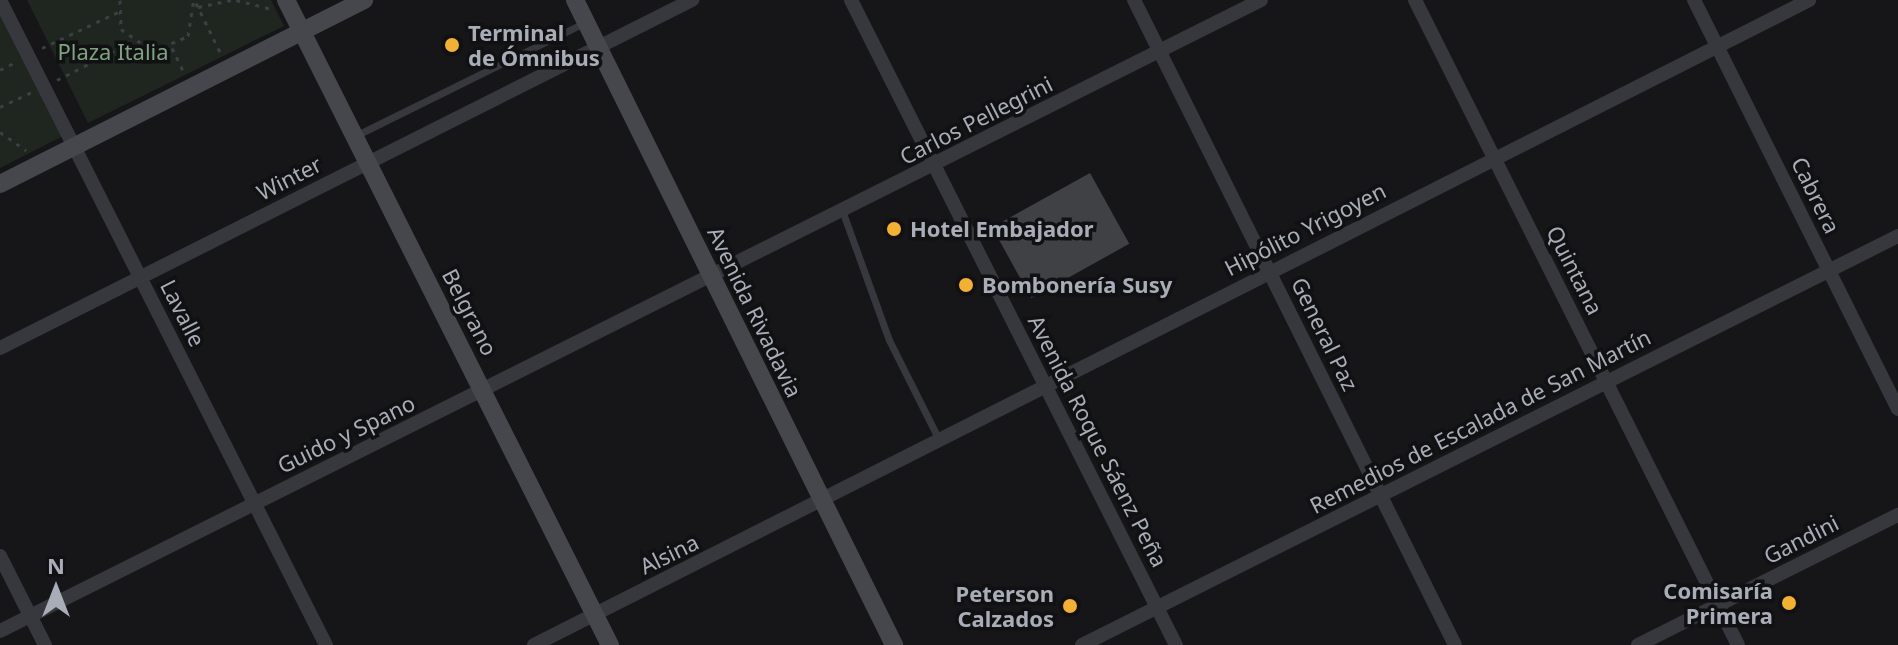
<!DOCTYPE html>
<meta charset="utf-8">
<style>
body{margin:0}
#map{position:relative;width:1898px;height:645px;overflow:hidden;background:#161618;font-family:"Noto Sans",sans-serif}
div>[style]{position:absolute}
.green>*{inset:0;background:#1e261f}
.building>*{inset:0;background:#404145;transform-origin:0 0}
.path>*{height:3px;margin-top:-1.5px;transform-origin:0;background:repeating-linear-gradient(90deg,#3d3f44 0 4px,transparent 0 10px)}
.lane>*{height:7px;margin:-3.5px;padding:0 3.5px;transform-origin:3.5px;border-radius:3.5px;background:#37383d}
.street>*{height:14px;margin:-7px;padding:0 7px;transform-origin:7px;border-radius:7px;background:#37383d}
.secondary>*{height:18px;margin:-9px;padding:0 9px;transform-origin:9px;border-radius:9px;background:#45474d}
.dots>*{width:22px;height:22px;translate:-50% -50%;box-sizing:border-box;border:4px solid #111113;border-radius:50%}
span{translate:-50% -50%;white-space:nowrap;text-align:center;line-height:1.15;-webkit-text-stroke:7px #111113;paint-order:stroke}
.poi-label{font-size:22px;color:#a8adb8;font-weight:700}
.left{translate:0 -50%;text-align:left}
.right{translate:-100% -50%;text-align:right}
.park-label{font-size:22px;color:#7fa381}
.street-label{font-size:22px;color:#a8adb8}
.north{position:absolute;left:16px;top:549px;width:80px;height:80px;-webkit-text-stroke:6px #111113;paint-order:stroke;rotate:0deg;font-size:22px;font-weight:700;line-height:32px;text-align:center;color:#a8adb8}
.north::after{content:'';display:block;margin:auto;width:28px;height:36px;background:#a8adb8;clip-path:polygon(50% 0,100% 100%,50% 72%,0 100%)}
</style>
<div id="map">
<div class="green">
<div style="clip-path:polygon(27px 0,271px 0,284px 26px,88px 123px)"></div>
<div style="clip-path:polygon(0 11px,63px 136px,0 168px)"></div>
</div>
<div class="building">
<div style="left:1090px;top:173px;width:81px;height:112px;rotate:61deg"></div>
</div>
<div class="path">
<div style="left:120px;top:0;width:29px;rotate:88deg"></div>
<div style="left:121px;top:29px;width:39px;rotate:35deg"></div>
<div style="left:153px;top:51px;width:38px;rotate:-23deg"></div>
<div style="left:188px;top:36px;width:36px;rotate:-81deg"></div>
<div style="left:236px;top:0;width:36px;rotate:14deg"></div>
<div style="left:196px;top:3px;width:57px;rotate:63.9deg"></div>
<div style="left:198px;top:7px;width:35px;rotate:-12deg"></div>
<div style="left:42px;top:48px;width:84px;rotate:-25.3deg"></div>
<div style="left:172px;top:48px;width:28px;rotate:64deg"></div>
<div style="left:0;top:70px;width:16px;rotate:-27deg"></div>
<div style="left:57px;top:80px;width:84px;rotate:-26.9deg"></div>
<div style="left:0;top:107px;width:35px;rotate:-25deg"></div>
<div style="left:0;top:132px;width:32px;rotate:35deg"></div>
</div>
<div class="lane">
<div style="left:357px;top:135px;width:255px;rotate:-26.3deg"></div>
<div style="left:843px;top:213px;width:135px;rotate:70.1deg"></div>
<div style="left:889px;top:340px;width:112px;rotate:63.4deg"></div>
</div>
<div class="street">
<div style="left:0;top:0;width:723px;rotate:63.19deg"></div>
<div style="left:851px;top:0;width:722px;rotate:63.26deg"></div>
<div style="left:1134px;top:0;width:720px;rotate:63.54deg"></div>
<div style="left:1415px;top:0;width:721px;rotate:63.4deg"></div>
<div style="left:1694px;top:0;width:457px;rotate:63.5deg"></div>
<div style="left:0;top:348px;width:775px;rotate:-26.7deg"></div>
<div style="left:0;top:556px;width:100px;rotate:63.2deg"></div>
<div style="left:0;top:631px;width:1410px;rotate:-26.58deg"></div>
<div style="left:534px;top:645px;width:1429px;rotate:-26.83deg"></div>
<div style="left:1082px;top:645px;width:913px;rotate:-26.62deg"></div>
<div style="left:1638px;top:645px;width:291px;rotate:-26.6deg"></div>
</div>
<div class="secondary">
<div style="left:286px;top:0;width:722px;rotate:63.33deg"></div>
<div style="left:575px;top:0;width:720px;rotate:63.68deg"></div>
<div style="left:0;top:184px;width:408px;rotate:-26.8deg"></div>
</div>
<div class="dots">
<div style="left:452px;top:45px;background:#f2b134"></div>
<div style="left:894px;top:229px;background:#f2b134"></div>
<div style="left:966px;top:285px;background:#f2b134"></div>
<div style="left:1789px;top:603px;background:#f2b134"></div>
<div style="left:1070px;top:606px;background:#f2b134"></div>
</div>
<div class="poi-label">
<span class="left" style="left:468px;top:45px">Terminal<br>de Ómnibus</span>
<span class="left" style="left:910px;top:229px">Hotel Embajador</span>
<span class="left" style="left:982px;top:285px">Bombonería Susy</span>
<span class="right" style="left:1773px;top:603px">Comisaría<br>Primera</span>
<span class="right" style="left:1054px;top:606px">Peterson<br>Calzados</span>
</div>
<div class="park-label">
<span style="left:113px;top:52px">Plaza Italia</span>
</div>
<div class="street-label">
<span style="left:976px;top:120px;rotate:-27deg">Carlos Pellegrini</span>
<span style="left:289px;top:178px;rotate:-27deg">Winter</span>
<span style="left:1816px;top:195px;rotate:64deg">Cabrera</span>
<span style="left:1305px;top:229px;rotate:-27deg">Hipólito Yrigoyen</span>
<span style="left:1575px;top:270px;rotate:63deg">Quintana</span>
<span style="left:470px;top:312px;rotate:63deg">Belgrano</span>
<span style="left:755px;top:312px;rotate:64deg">Avenida Rivadavia</span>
<span style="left:183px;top:313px;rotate:63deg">Lavalle</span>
<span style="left:1325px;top:334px;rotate:64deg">General Paz</span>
<span style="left:1480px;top:421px;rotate:-27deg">Remedios de Escalada de San Martín</span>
<span style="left:346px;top:434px;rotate:-26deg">Guido y Spano</span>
<span style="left:1098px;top:441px;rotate:63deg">Avenida Roque Sáenz Peña</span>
<span style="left:1801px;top:539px;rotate:-27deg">Gandini</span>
<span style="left:669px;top:554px;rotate:-26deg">Alsina</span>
</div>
<div class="north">N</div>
</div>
